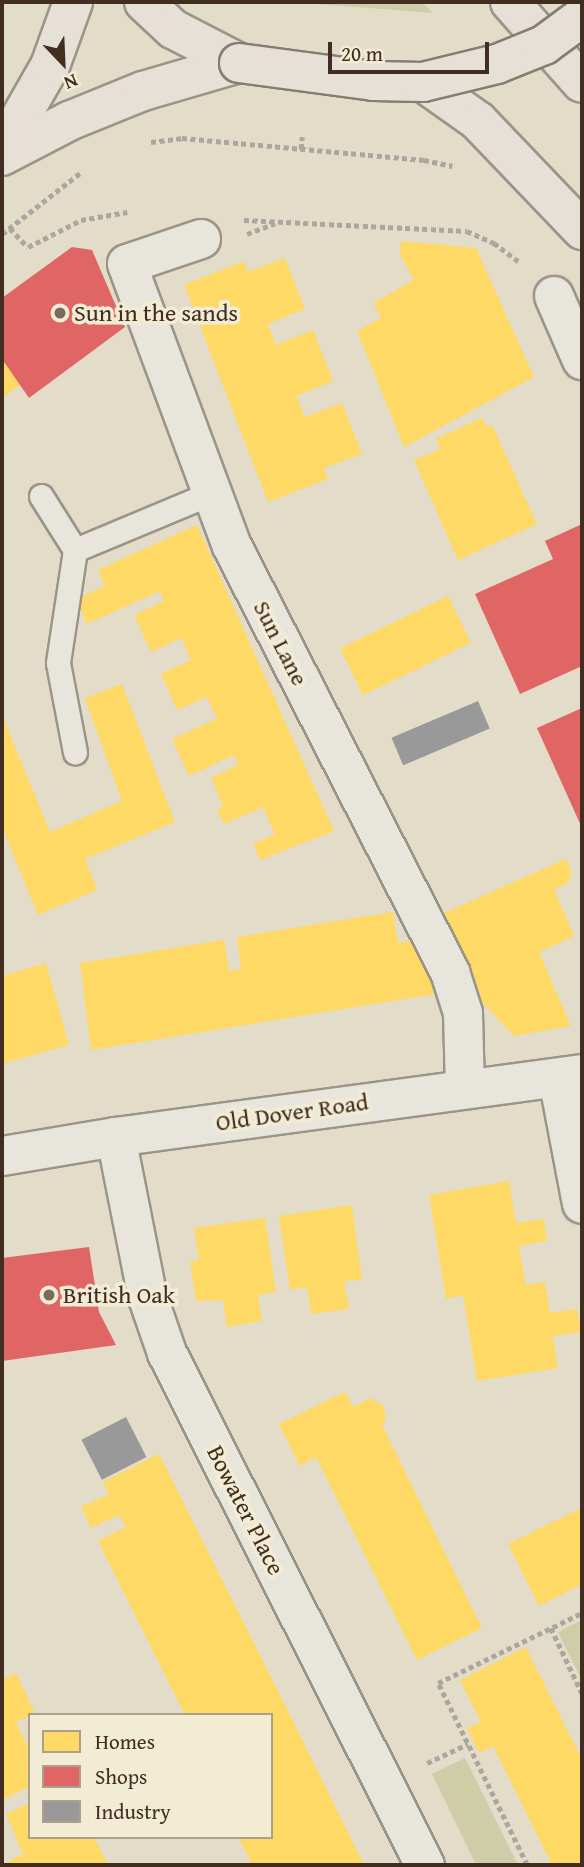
<!DOCTYPE html>
<style>
body{margin:0}
#map{position:relative;width:584px;height:1867px;overflow:hidden;background:#e2dcc8;font-family:"Gentium Book Plus",serif}
div>[style]{position:absolute}
.green>*{inset:0;background:#cfcda7}
.homes>*{inset:0;background:#ffd966;transform-origin:0 0}
.shops>*{inset:0;background:#e06666}
.industry>*{inset:0;background:#999;transform-origin:0 0}
.path>*{height:4.5px;margin-top:-2.25px;transform-origin:0;background:repeating-linear-gradient(90deg,#aca79e 0 5px,transparent 0 8.5px)}
.roads{filter:drop-shadow(2px 0 #9b9488) drop-shadow(-2px 0 #9b9488) drop-shadow(0 2px #9b9488) drop-shadow(0 -2px #9b9488)}
.service>*{height:23px;margin:-11.5px;padding:0 11.5px;transform-origin:11.5px;border-radius:11.5px;background:#e8e5dc}
.minor>*{height:38px;margin:-19px;padding:0 19px;transform-origin:19px;border-radius:19px;background:#e8e5dc}
.secondary>*{height:38px;margin:-19px;padding:0 19px;transform-origin:19px;border-radius:19px;background:#e8e5dc}
.primary>*{height:38px;margin:-19px;padding:0 19px;transform-origin:19px;border-radius:19px;background:#e5e1d6}
.trunk>*{height:38px;margin:-19px;padding:0 19px;transform-origin:19px;border-radius:19px;background:#e5e1d6}
.bridges{filter:drop-shadow(2px 0 #847d72) drop-shadow(-2px 0 #847d72) drop-shadow(0 2px #847d72) drop-shadow(0 -2px #847d72)}
.trunk-bridge>*{height:38px;margin:-19px;padding:0 19px;transform-origin:19px;border-radius:19px;background:#e5e1d6}
.dots>*{width:19px;height:19px;translate:-50% -50%;box-sizing:border-box;border:4px solid #f3ecd5;border-radius:50%}
span{translate:-50% -50%;white-space:nowrap;text-align:center;line-height:1.15;-webkit-text-stroke:7px #f3ecd5;paint-order:stroke}
.poi-label{font-size:24px;color:#422d21}
.left{translate:0 -50%;text-align:left}
.street-label{font-size:24px;color:#422d21}
.frame{position:absolute;inset:0;border:4px solid #422d21;pointer-events:none}
.legend{position:absolute;left:28px;top:1713px;width:245px;height:126px;box-sizing:border-box;background:#f3ecd5;border:2px solid #aca08d;margin:0;padding:9px 12px;list-style:none;font-size:21px;color:#422d21}
.legend li{display:flex;align-items:center;gap:14px;height:35px}
.legend b{width:35px;border:2px solid #aca08d}
.north{position:absolute;left:28px;top:28px;width:70px;height:70px;-webkit-text-stroke:5px #f3ecd5;paint-order:stroke;rotate:157deg;font-size:19px;font-weight:700;line-height:28px;text-align:center;color:#422d21}
.north::after{content:'';display:block;margin:auto;width:24px;height:32px;background:#422d21;clip-path:polygon(50% 0,100% 100%,50% 72%,0 100%)}
.scale{position:absolute;left:328px;top:42px;width:161px;height:32px;box-sizing:border-box;border:4px solid #422d21;border-top:0;padding-left:9px;font-size:21px;line-height:24px;white-space:nowrap;color:#422d21;-webkit-text-stroke:5px #f3ecd5;paint-order:stroke}
</style>
<div id="map">
<div class="green">
<div style="clip-path:polygon(318px 2px,422px 2px,433px 13px,318px 4px)"></div>
<div style="clip-path:polygon(582px 1620px,582px 1681px,558px 1632px)"></div>
<div style="clip-path:polygon(465px 1758px,518px 1865px,476px 1865px,432px 1774px)"></div>
</div>
<div class="homes">
<div style="clip-path:polygon(401px 241px,476px 248px,534px 377px,404px 447px,357px 331px,381px 318px,373px 303px,414px 280px,400px 254px)"></div>
<div style="clip-path:polygon(285px 258px,305px 309px,268px 324px,276px 345px,313px 330px,333px 381px,296px 396px,300px 406px,305px 417px,342px 403px,362px 454px,324px 468px,328px 479px,268px 502px,184px 285px,244px 261px,248px 272px)"></div>
<div style="clip-path:polygon(2px 359px,20px 385px,2px 398px)"></div>
<div style="clip-path:polygon(482px 418px,487px 427px,492px 425px,537px 524px,458px 560px,414px 460px,440px 449px,436px 439px)"></div>
<div style="clip-path:polygon(197px 525px,334px 831px,260px 860px,253px 844px,275px 834px,263px 807px,224px 824px,217px 809px,223px 806px,211px 778px,238px 765px,234px 755px,189px 776px,172px 739px,217px 719px,207px 697px,177px 710px,161px 674px,191px 660px,181px 638px,151px 652px,134px 615px,164px 601px,160px 591px,87px 624px,76px 599px,105px 586px,98px 570px)"></div>
<div style="left:448px;top:596px;width:52px;height:120px;rotate:64deg"></div>
<div style="clip-path:polygon(122px 684px,175px 822px,85px 859px,97px 890px,38px 915px,2px 827px,2px 715px,50px 832px,122px 801px,85px 698px)"></div>
<div style="clip-path:polygon(566px 859px,572px 873px,567px 884px,554px 889px,574px 936px,539px 952px,571px 1026px,514px 1036px,479px 999px,433px 918px)"></div>
<div style="clip-path:polygon(393px 912px,398px 943px,414px 940px,436px 994px,91px 1050px,80px 963px,224px 940px,229px 971px,241px 969px,237px 937px)"></div>
<div style="clip-path:polygon(46px 963px,69px 1045px,2px 1064px,2px 976px)"></div>
<div style="clip-path:polygon(509px 1181px,516px 1223px,544px 1219px,547px 1241px,519px 1246px,526px 1285px,545px 1282px,550px 1313px,577px 1309px,581px 1332px,553px 1336px,558px 1368px,477px 1381px,463px 1295px,446px 1299px,429px 1195px)"></div>
<div style="clip-path:polygon(352px 1205px,362px 1280px,344px 1281px,349px 1309px,311px 1314px,307px 1287px,290px 1290px,279px 1216px)"></div>
<div style="clip-path:polygon(265px 1218px,276px 1292px,258px 1295px,262px 1321px,227px 1327px,223px 1300px,196px 1301px,190px 1261px,199px 1261px,194px 1228px)"></div>
<div style="clip-path:polygon(345px 1392px,353px 1407px,370px 1398px,383px 1405px,386px 1419px,382px 1425px,482px 1628px,417px 1660px,316px 1457px,300px 1466px,279px 1424px)"></div>
<div style="clip-path:polygon(159px 1454px,289px 1713px,364px 1865px,252px 1865px,248px 1856px,239px 1839px,271px 1837px,271px 1715px,185px 1715px,98px 1541px,126px 1527px,119px 1515px,91px 1528px,81px 1507px,109px 1494px,103px 1482px)"></div>
<div style="clip-path:polygon(582px 1508px,582px 1584px,539px 1606px,508px 1544px)"></div>
<div style="clip-path:polygon(526px 1647px,582px 1760px,582px 1865px,552px 1865px,493px 1746px,479px 1753px,467px 1728px,481px 1722px,460px 1680px)"></div>
<div style="clip-path:polygon(16px 1673px,35px 1713px,16px 1722px,30px 1751px,30px 1786px,2px 1800px,2px 1680px)"></div>
<div style="clip-path:polygon(30px 1803px,30px 1837px,94px 1837px,108px 1865px,2px 1865px,23px 1854px,6px 1814px)"></div>
</div>
<div class="shops">
<div style="clip-path:polygon(72px 247px,92px 250px,125px 327px,29px 398px,2px 359px,2px 298px)"></div>
<div style="clip-path:polygon(582px 524px,582px 666px,520px 694px,475px 594px,553px 559px,545px 541px)"></div>
<div style="clip-path:polygon(582px 708px,582px 828px,537px 728px)"></div>
<div style="clip-path:polygon(89px 1247px,99px 1312px,116px 1345px,2px 1361px,2px 1258px)"></div>
</div>
<div class="industry">
<div style="left:478px;top:701px;width:30px;height:94px;rotate:67deg"></div>
<div style="left:126px;top:1417px;width:45px;height:50px;rotate:63deg"></div>
</div>
<div class="path">
<div style="left:302px;top:2px;width:1px;rotate:90deg"></div>
<div style="left:151px;top:142px;width:31px;rotate:-7deg"></div>
<div style="left:182px;top:138px;width:243px;rotate:5.2deg"></div>
<div style="left:424px;top:160px;width:29px;rotate:12deg"></div>
<div style="left:301px;top:149px;width:12px;rotate:-85deg"></div>
<div style="left:244px;top:220px;width:223px;rotate:2.8deg"></div>
<div style="left:467px;top:231px;width:30px;rotate:24deg"></div>
<div style="left:494px;top:243px;width:31px;rotate:37deg"></div>
<div style="left:10px;top:228px;width:26px;rotate:47deg"></div>
<div style="left:28px;top:247px;width:59px;rotate:-27deg"></div>
<div style="left:81px;top:220px;width:47px;rotate:-9.9deg"></div>
<div style="left:2px;top:234px;width:99px;rotate:-38deg"></div>
<div style="left:247px;top:234px;width:30px;rotate:-21deg"></div>
<div style="left:551px;top:1628px;width:72px;rotate:64.5deg"></div>
<div style="left:427px;top:1763px;width:45px;rotate:-24.9deg"></div>
<div style="left:527px;top:1865px;width:203px;rotate:-116.1deg"></div>
<div style="left:438px;top:1683px;width:160px;rotate:-25.9deg"></div>
</div>
<div class="roads">
<div class="service">
<div style="left:41px;top:496px;width:64px;rotate:57.8deg"></div>
<div style="left:75px;top:550px;width:147px;rotate:-22.7deg"></div>
<div style="left:75px;top:550px;width:114px;rotate:98.6deg"></div>
<div style="left:58px;top:663px;width:91px;rotate:79.2deg"></div>
</div>
<div class="minor">
<div style="left:201px;top:239px;width:78px;rotate:161.3deg"></div>
<div style="left:127px;top:264px;width:301px;rotate:69.6deg"></div>
<div style="left:232px;top:546px;width:479px;rotate:62.9deg"></div>
<div style="left:450px;top:972px;width:43px;rotate:72.4deg"></div>
<div style="left:463px;top:1013px;width:75px;rotate:88.5deg"></div>
<div style="left:554px;top:296px;width:70px;rotate:66.4deg"></div>
<div style="left:558px;top:1078px;width:128px;rotate:79.2deg"></div>
<div style="left:116px;top:1137px;width:164px;rotate:78.8deg"></div>
<div style="left:148px;top:1298px;width:58px;rotate:70.9deg"></div>
<div style="left:167px;top:1353px;width:573px;rotate:63.26deg"></div>
</div>
<div class="secondary">
<div style="left:2px;top:1156px;width:116px;rotate:-9.5deg"></div>
<div style="left:116px;top:1137px;width:470px;rotate:-7.7deg"></div>
</div>
<div class="primary">
<div style="left:2px;top:150px;width:97px;rotate:-60.3deg"></div>
<div style="left:50px;top:66px;width:68px;rotate:-70.2deg"></div>
<div style="left:2px;top:156px;width:76px;rotate:-27.6deg"></div>
<div style="left:69px;top:121px;width:80px;rotate:-22.1deg"></div>
<div style="left:143px;top:91px;width:100px;rotate:-16.3deg"></div>
</div>
<div class="trunk">
<div style="left:144px;top:2px;width:40px;rotate:43deg"></div>
<div style="left:173px;top:29px;width:74px;rotate:27.3deg"></div>
<div style="left:510px;top:2px;width:108px;rotate:48.4deg"></div>
<div style="left:423px;top:82px;width:67px;rotate:35.3deg"></div>
<div style="left:478px;top:121px;width:151px;rotate:46.3deg"></div>
</div>
</div>
<div class="bridges">
<div class="trunk-bridge">
<div style="left:239px;top:63px;width:136px;rotate:7.6deg"></div>
<div style="left:374px;top:81px;width:49px;rotate:1.2deg"></div>
<div style="left:423px;top:82px;width:76px;rotate:-13.7deg"></div>
<div style="left:497px;top:64px;width:51px;rotate:-22deg"></div>
<div style="left:544px;top:45px;width:47px;rotate:-36.4deg"></div>
</div>
</div>
<div class="dots">
<div style="left:60px;top:313px;background:#7a6a5b"></div>
<div style="left:49px;top:1295px;background:#7a6a5b"></div>
</div>
<div class="poi-label">
<span class="left" style="left:74px;top:313px">Sun in the sands</span>
<span class="left" style="left:63px;top:1295px">British Oak</span>
</div>
<div class="street-label">
<span style="left:281px;top:643px;rotate:63deg">Sun Lane</span>
<span style="left:292px;top:1112px;rotate:-8deg">Old Dover Road</span>
<span style="left:246px;top:1510px;rotate:63deg">Bowater Place</span>
</div>
<div class="frame"></div>
<ul class="legend">
<li><b style="height:19px;background:#ffd966"></b>Homes</li>
<li><b style="height:19px;background:#e06666"></b>Shops</li>
<li><b style="height:19px;background:#999"></b>Industry</li>
</ul>
<div class="north">N</div>
<div class="scale">20 m</div>
</div>
